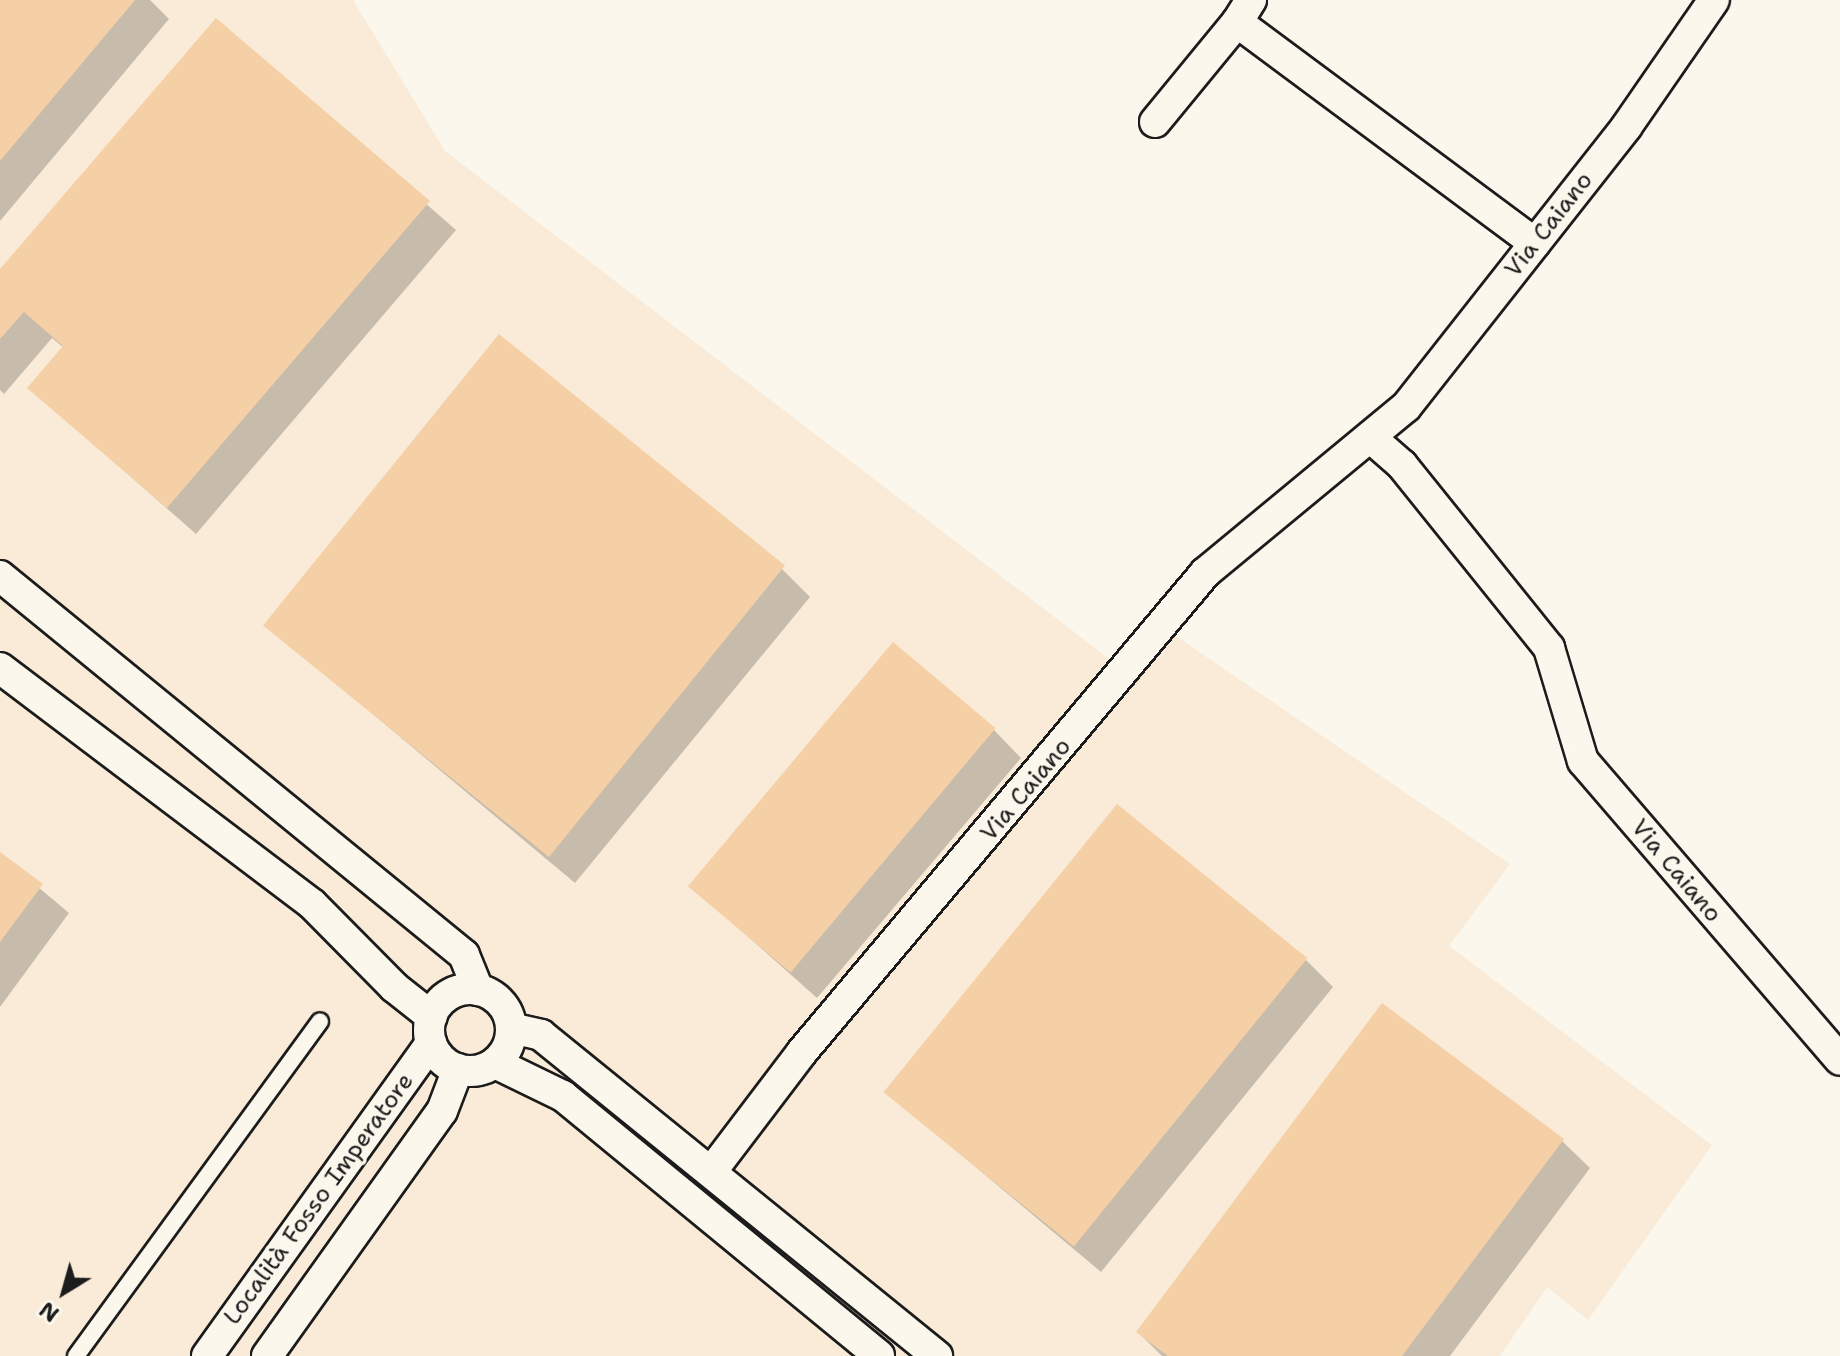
<!DOCTYPE html>
<meta charset="utf-8">
<style>
body{margin:0}
#map{position:relative;width:1840px;height:1356px;overflow:hidden;background:#fbf7ec;font-family:"Shantell Sans",sans-serif}
div>[style]{position:absolute}
.built>*{inset:0;background:#f9ebd7}
.shadow>*{inset:0;background:#0003}
.building>*{inset:0;background:#f5cfa5;transform-origin:0 0}
.roads{filter:drop-shadow(2px 0 #1c1c1c) drop-shadow(-2px 0 #1c1c1c) drop-shadow(0 2px #1c1c1c) drop-shadow(0 -2px #1c1c1c)}
.lane>*{height:16px;margin:-8px;padding:0 8px;transform-origin:8px;border-radius:8px;background:#fbf7ec}
.street>*{height:30px;margin:-15px;padding:0 15px;transform-origin:15px;border-radius:15px;background:#fbf7ec}
.street>.ring{margin:-15px;padding:0;box-sizing:content-box;background:none;border:30px solid #fbf7ec;border-radius:50%}
span{translate:-50% -50%;white-space:nowrap;text-align:center;line-height:1.15;-webkit-text-stroke:7px #fbf7ec;paint-order:stroke}
.street-label{font-size:24px;color:#1c1c1c}
.north{position:absolute;left:24px;top:1252px;width:80px;height:80px;-webkit-text-stroke:6px #fbf7ec;paint-order:stroke;rotate:217deg;font-size:22px;font-weight:700;line-height:32px;text-align:center;color:#1c1c1c}
.north::after{content:'';display:block;margin:auto;width:28px;height:36px;background:#1c1c1c;clip-path:polygon(50% 0,100% 100%,50% 72%,0 100%)}
</style>
<div id="map">
<div class="built">
<div style="clip-path:polygon(0 0,353px 0,445px 151px,1112px 661px,1148px 617px,1510px 864px,1449px 946px,1712px 1145px,1588px 1320px,1547px 1287px,1500px 1356px,0 1356px)"></div>
</div>
<div class="shadow">
<div style="clip-path:polygon(0 0,150px 0,169px 19px,0 221px)"></div>
<div style="clip-path:polygon(216px 20px,456px 230px,196px 534px,30px 388px,64px 348px,52px 338px,4px 394px,0 390px,0 272px)"></div>
<div style="clip-path:polygon(782px 569px,810px 597px,575px 883px,265px 624px)"></div>
<div style="clip-path:polygon(994px 730px,1021px 758px,817px 998px,690px 885px)"></div>
<div style="clip-path:polygon(0 855px,69px 913px,0 1007px)"></div>
<div style="clip-path:polygon(1305px 959px,1333px 987px,1101px 1272px,885px 1091px)"></div>
<div style="clip-path:polygon(1562px 1141px,1590px 1168px,1450px 1356px,1162px 1356px,1138px 1332px)"></div>
</div>
<div class="building">
<div style="clip-path:polygon(0 0,135px 0,0 161px)"></div>
<div style="clip-path:polygon(216px 18px,430px 201px,167px 508px,27px 388px,63px 346px,24px 312px,0 339px,0 269px)"></div>
<div style="left:499px;top:334px;width:368px;height:375px;rotate:39deg"></div>
<div style="left:893px;top:642px;width:134px;height:319px;rotate:40deg"></div>
<div style="left:1117px;top:804px;width:245px;height:371px;rotate:39deg"></div>
<div style="clip-path:polygon(0 852px,43px 884px,0 942px)"></div>
<div style="clip-path:polygon(1382px 1003px,1564px 1139px,1402px 1356px,1168px 1356px,1136px 1332px)"></div>
</div>
<div class="roads">
<div class="lane">
<div style="left:76px;top:1356px;width:414px;rotate:-53.9deg"></div>
</div>
<div class="street">
<div style="left:1251px;top:0;width:26px;rotate:122deg"></div>
<div style="left:1237px;top:22px;width:371px;rotate:36.6deg"></div>
<div style="left:1155px;top:122px;width:129px;rotate:-50.6deg"></div>
<div style="left:1370px;top:437px;width:43px;rotate:41.2deg"></div>
<div style="left:1402px;top:465px;width:235px;rotate:51.2deg"></div>
<div style="left:1549px;top:648px;width:118px;rotate:73.3deg"></div>
<div style="left:1583px;top:761px;width:394px;rotate:49.3deg"></div>
<div style="left:0;top:576px;width:599px;rotate:39.24deg"></div>
<div style="left:464px;top:955px;width:38px;rotate:68deg"></div>
<div style="left:0;top:668px;width:391px;rotate:37.1deg"></div>
<div style="left:312px;top:904px;width:117px;rotate:45.3deg"></div>
<div style="left:394px;top:987px;width:48px;rotate:38.3deg"></div>
<div class="ring" style="left:429px;top:989px;width:52px;height:52px"></div>
<div style="left:511px;top:1028px;width:31px;rotate:13deg"></div>
<div style="left:541px;top:1035px;width:510px;rotate:39.03deg"></div>
<div style="left:495px;top:1063px;width:76px;rotate:25.9deg"></div>
<div style="left:563px;top:1096px;width:409px;rotate:39.4deg"></div>
<div style="left:711px;top:1172px;width:151px;rotate:-52.8deg"></div>
<div style="left:802px;top:1052px;width:626px;rotate:-49.92deg"></div>
<div style="left:1205px;top:573px;width:261px;rotate:-39.6deg"></div>
<div style="left:1406px;top:407px;width:357px;rotate:-51.8deg"></div>
<div style="left:1627px;top:126px;width:153px;rotate:-55.4deg"></div>
<div style="left:207px;top:1356px;width:385px;rotate:-54.4deg"></div>
<div style="left:267px;top:1356px;width:301px;rotate:-54.5deg"></div>
<div style="left:442px;top:1111px;width:45px;rotate:-69.1deg"></div>
</div>
</div>
<div class="street-label">
<span style="left:1549px;top:225px;rotate:-52deg">Via Caiano</span>
<span style="left:1026px;top:790px;rotate:-50deg">Via Caiano</span>
<span style="left:1676px;top:871px;rotate:50deg">Via Caiano</span>
<span style="left:319px;top:1199px;rotate:-54deg">Località Fosso Imperatore</span>
</div>
<div class="north">N</div>
</div>
